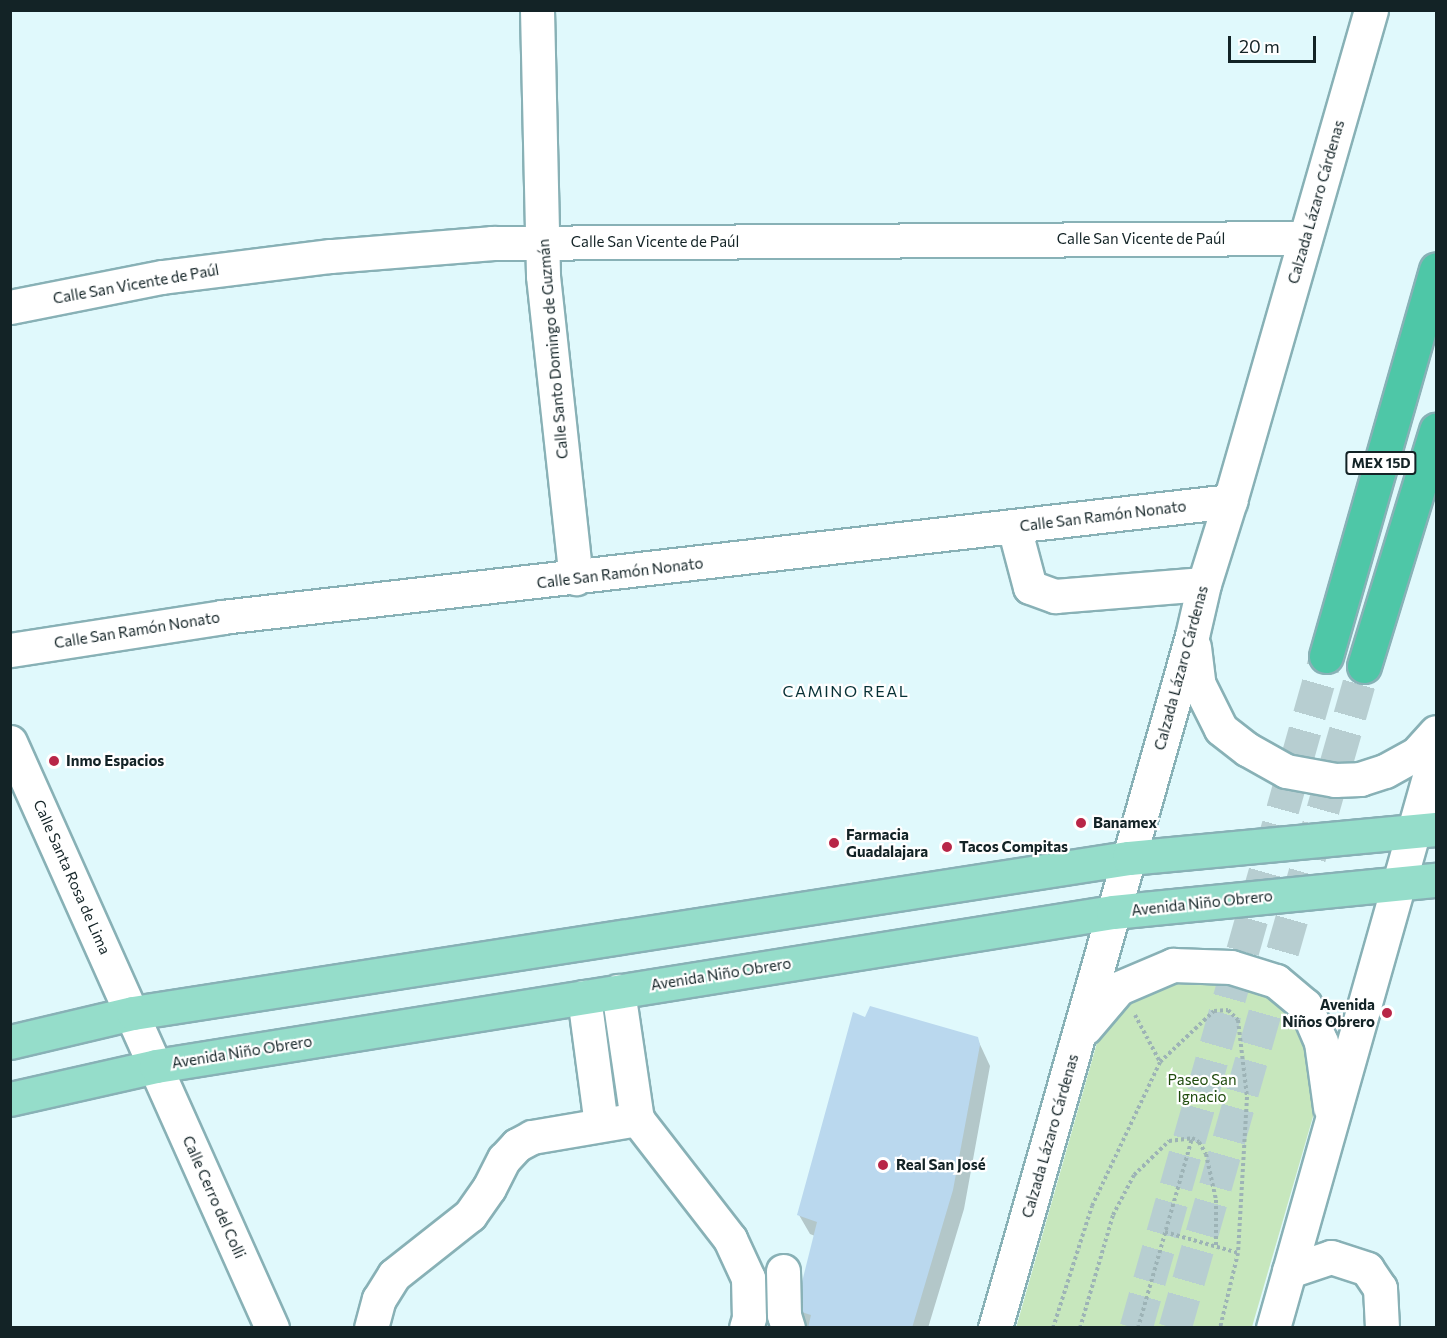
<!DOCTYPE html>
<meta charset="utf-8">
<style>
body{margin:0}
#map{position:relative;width:1447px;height:1338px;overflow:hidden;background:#e0f9fc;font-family:Commissioner,sans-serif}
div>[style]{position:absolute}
.green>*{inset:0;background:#c7e7bd}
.shadow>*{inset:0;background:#0003}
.building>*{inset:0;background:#bad8ee}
.highway-tunnel>*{height:33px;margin-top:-16.5px;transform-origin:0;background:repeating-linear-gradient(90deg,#b7ced1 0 33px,transparent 0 49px)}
.path>*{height:4px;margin-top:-2px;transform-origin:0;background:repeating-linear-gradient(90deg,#9db3b6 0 3px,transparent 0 6px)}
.roads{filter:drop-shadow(2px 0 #88b1b6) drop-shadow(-2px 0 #88b1b6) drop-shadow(0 2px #88b1b6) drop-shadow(0 -2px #88b1b6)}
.minor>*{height:33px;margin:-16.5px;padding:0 16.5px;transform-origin:16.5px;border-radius:16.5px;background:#fff}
.major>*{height:33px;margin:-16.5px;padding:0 16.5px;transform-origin:16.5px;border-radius:16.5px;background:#95ddca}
.highway>*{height:33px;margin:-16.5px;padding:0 16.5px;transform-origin:16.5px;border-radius:16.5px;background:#4ec7a7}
.dots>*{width:16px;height:16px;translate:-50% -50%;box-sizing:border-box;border:3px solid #fff;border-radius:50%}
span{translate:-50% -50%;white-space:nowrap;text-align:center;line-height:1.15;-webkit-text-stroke:4.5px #fff;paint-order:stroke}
.shield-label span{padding:2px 4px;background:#fff;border:2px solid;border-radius:4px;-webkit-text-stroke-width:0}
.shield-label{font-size:14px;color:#132326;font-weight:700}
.street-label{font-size:15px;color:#132326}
.poi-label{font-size:15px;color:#132326;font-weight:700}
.left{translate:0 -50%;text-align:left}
.right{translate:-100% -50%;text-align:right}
.park-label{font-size:15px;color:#1f4b0c}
.neighbourhood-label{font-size:16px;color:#063035;letter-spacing:1.5px}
.frame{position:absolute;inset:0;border:12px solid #132326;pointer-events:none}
.scale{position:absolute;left:1228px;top:36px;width:88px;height:27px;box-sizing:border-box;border:3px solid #132326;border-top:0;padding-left:8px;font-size:18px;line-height:21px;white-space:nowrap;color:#132326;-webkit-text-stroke:4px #fff;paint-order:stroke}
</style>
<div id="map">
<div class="green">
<div style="clip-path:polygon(1178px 972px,1268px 987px,1298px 1015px,1321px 1089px,1252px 1327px,1016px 1328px,1102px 1025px,1132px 990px)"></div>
</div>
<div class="shadow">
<div style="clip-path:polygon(866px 1018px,977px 1038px,990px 1066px,964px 1209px,928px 1328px,807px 1328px,797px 1309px,815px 1236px,810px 1234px,799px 1215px)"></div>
</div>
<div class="building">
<div style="clip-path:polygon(870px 1006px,978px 1037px,980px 1045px,953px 1190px,912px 1328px,808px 1328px,811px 1315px,795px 1310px,817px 1222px,797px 1215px,853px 1012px,865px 1017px)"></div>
</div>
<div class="highway-tunnel">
<div style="left:1136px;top:1328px;width:698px;rotate:-74.21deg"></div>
<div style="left:1175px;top:1328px;width:688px;rotate:-74.07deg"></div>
</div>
<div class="path">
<div style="left:1135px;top:1015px;width:53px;rotate:62deg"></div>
<div style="left:1165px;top:1232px;width:76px;rotate:16deg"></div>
<div style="left:1053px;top:1328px;width:128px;rotate:-72.3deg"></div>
<div style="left:1092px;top:1206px;width:159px;rotate:-64.7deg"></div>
<div style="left:1160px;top:1062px;width:74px;rotate:-43.4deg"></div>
<div style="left:1214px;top:1011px;width:14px;rotate:-4deg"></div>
<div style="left:1228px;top:1010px;width:14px;rotate:45deg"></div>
<div style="left:1238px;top:1020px;width:78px;rotate:83.3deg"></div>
<div style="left:1247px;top:1097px;width:156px;rotate:93.3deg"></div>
<div style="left:1238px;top:1253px;width:77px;rotate:103.5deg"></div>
<div style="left:1080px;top:1328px;width:118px;rotate:-73.7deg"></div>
<div style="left:1113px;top:1215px;width:45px;rotate:-62.3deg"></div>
<div style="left:1134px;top:1175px;width:49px;rotate:-44.2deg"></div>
<div style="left:1169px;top:1141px;width:23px;rotate:-7deg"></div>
<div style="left:1192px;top:1138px;width:8px;rotate:30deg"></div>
<div style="left:1199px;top:1142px;width:14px;rotate:60deg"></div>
<div style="left:1206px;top:1154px;width:47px;rotate:77.7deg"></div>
<div style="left:1216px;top:1200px;width:46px;rotate:90deg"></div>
<div style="left:1138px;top:1328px;width:198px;rotate:-74.1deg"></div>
</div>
<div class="roads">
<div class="minor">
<div style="left:537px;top:10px;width:266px;rotate:88.7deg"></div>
<div style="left:543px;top:276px;width:304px;rotate:83.8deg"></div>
<div style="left:10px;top:307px;width:155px;rotate:-11.2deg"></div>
<div style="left:162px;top:277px;width:170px;rotate:-7.1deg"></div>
<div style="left:331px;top:256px;width:162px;rotate:-4.6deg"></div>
<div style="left:492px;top:243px;width:813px;rotate:-0.35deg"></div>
<div style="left:1014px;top:527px;width:62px;rotate:75.1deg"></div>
<div style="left:1030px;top:587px;width:27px;rotate:20deg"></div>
<div style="left:1055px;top:596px;width:149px;rotate:-4.6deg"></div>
<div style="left:1194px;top:647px;width:38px;rotate:83deg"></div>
<div style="left:1199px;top:685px;width:49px;rotate:63.4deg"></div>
<div style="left:1221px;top:729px;width:33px;rotate:38deg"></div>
<div style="left:1247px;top:749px;width:45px;rotate:29.4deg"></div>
<div style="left:1286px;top:771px;width:50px;rotate:10.4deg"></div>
<div style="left:1335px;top:780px;width:25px;rotate:-2deg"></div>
<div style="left:1360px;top:779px;width:26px;rotate:-18deg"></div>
<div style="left:1385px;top:771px;width:37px;rotate:-29deg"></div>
<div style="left:1417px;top:753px;width:28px;rotate:-48deg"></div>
<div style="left:10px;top:650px;width:215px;rotate:-8.8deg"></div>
<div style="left:222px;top:617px;width:1015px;rotate:-6.56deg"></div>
<div style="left:10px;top:742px;width:642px;rotate:65.91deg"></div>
<div style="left:618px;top:991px;width:129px;rotate:81.6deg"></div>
<div style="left:637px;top:1119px;width:152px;rotate:52.2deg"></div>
<div style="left:730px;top:1239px;width:43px;rotate:65.2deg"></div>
<div style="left:748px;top:1278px;width:40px;rotate:88.6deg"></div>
<div style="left:749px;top:1318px;width:10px;rotate:107deg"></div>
<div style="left:584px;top:997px;width:128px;rotate:82.4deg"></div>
<div style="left:1085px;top:1028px;width:52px;rotate:-49.6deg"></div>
<div style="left:1119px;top:988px;width:59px;rotate:-23.1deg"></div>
<div style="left:1173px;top:965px;width:58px;rotate:2deg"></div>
<div style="left:1231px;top:967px;width:47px;rotate:17.3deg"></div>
<div style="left:1276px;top:981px;width:38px;rotate:40deg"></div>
<div style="left:1305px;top:1005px;width:40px;rotate:66.6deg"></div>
<div style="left:1321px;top:1042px;width:66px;rotate:82.1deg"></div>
<div style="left:783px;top:1271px;width:44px;rotate:88.7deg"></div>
<div style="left:784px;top:1315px;width:14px;rotate:73deg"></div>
<div style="left:1289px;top:1271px;width:44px;rotate:-18.4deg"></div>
<div style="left:1331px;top:1257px;width:38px;rotate:18deg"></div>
<div style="left:1367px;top:1269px;width:23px;rotate:56deg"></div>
<div style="left:1380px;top:1288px;width:40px;rotate:87.1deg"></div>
<div style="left:371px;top:1328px;width:30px;rotate:-75deg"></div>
<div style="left:379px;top:1299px;width:28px;rotate:-58deg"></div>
<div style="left:394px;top:1275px;width:97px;rotate:-38.3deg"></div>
<div style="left:470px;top:1215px;width:33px;rotate:-55deg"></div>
<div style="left:489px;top:1188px;width:33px;rotate:-63deg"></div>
<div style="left:504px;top:1159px;width:19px;rotate:-47deg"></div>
<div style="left:517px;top:1145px;width:17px;rotate:-28deg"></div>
<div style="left:532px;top:1137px;width:107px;rotate:-9.7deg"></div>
<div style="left:995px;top:1328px;width:719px;rotate:-74.11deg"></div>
<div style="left:1192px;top:636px;width:53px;rotate:-77deg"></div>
<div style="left:1204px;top:584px;width:87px;rotate:-72.6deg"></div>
<div style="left:1230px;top:501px;width:511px;rotate:-73.98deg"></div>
<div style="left:1273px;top:1328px;width:599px;rotate:-74.2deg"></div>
</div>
<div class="major">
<div style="left:10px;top:1042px;width:126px;rotate:-13.3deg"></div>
<div style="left:133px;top:1013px;width:1008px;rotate:-8.85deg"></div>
<div style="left:1129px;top:858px;width:308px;rotate:-5.4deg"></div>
<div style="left:10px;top:1099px;width:150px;rotate:-12.7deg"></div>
<div style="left:156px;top:1066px;width:969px;rotate:-9.14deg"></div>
<div style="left:1113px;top:912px;width:325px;rotate:-5.7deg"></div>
</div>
<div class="highway">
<div style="left:1326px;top:656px;width:402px;rotate:-74.1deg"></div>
<div style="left:1364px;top:666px;width:247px;rotate:-73deg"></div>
</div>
</div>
<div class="dots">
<div style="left:54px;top:761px;background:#b82647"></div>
<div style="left:1081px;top:823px;background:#b82647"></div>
<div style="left:834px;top:843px;background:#b82647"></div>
<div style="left:947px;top:847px;background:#b82647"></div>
<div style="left:1387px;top:1013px;background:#b82647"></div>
<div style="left:883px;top:1165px;background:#b82647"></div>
</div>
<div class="shield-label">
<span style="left:1381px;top:463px">MEX 15D</span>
</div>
<div class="street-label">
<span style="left:1316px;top:202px;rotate:-74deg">Calzada Lázaro Cárdenas</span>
<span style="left:1141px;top:239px">Calle San Vicente de Paúl</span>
<span style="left:655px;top:242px">Calle San Vicente de Paúl</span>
<span style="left:136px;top:284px;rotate:-10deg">Calle San Vicente de Paúl</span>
<span style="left:553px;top:349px;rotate:-95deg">Calle Santo Domingo de Guzmán</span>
<span style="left:1103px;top:516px;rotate:-7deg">Calle San Ramón Nonato</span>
<span style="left:620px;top:573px;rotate:-7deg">Calle San Ramón Nonato</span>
<span style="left:137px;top:630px;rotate:-9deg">Calle San Ramón Nonato</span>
<span style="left:1181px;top:668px;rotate:-75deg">Calzada Lázaro Cárdenas</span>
<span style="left:72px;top:877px;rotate:66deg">Calle Santa Rosa de Lima</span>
<span style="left:1202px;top:903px;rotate:-6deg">Avenida Niño Obrero</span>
<span style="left:721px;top:974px;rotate:-9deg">Avenida Niño Obrero</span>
<span style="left:242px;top:1052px;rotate:-9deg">Avenida Niño Obrero</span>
<span style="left:1050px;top:1136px;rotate:-74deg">Calzada Lázaro Cárdenas</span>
<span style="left:214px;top:1197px;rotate:66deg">Calle Cerro del Colli</span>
</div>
<div class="poi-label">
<span class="left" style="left:66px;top:761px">Inmo Espacios</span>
<span class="left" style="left:1093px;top:823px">Banamex</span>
<span class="left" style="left:846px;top:843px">Farmacia<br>Guadalajara</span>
<span class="left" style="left:959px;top:847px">Tacos Compitas</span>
<span class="right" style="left:1375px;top:1013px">Avenida<br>Niños Obrero</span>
<span class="left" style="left:896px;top:1165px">Real San José</span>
</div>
<div class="park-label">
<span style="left:1202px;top:1088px">Paseo San<br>Ignacio</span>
</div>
<div class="neighbourhood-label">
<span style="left:846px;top:691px">CAMINO REAL</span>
</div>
<div class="frame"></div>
<div class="scale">20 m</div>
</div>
